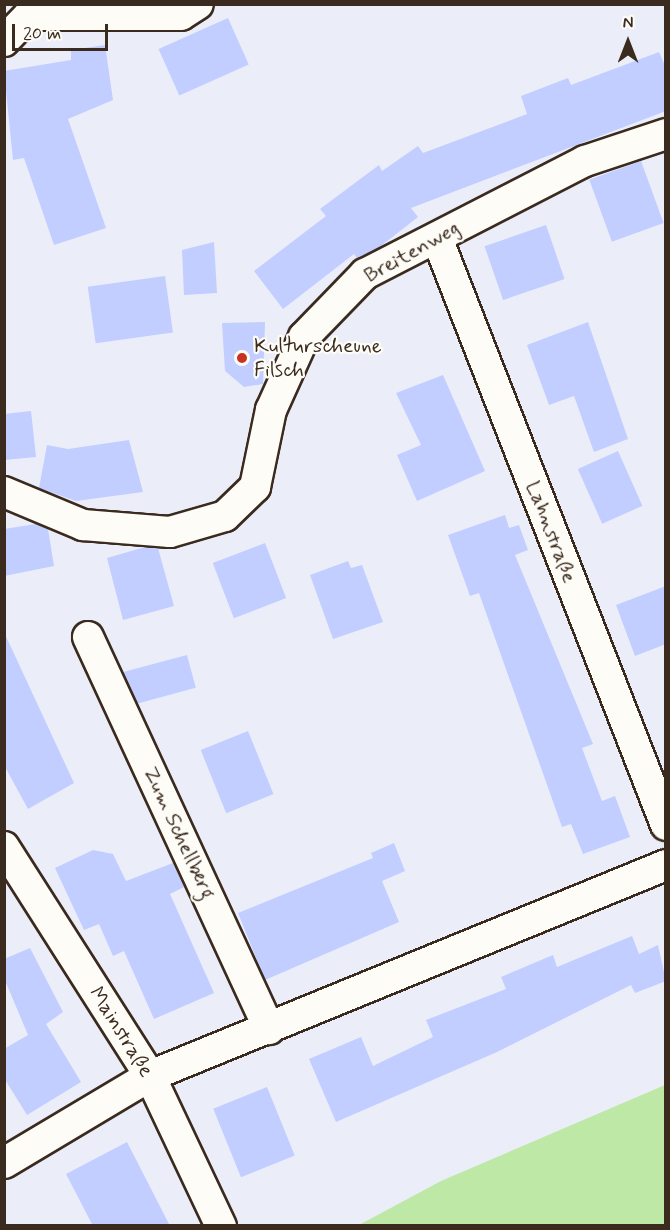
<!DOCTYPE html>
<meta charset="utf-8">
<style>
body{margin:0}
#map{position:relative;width:670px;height:1230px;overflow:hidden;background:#ebeef9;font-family:Mynerve,sans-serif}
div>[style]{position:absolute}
.green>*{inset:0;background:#bde8a5}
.building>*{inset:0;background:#c1ceff;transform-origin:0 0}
.roads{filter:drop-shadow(2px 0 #3b2a1e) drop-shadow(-2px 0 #3b2a1e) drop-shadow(0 2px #3b2a1e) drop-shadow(0 -2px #3b2a1e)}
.minor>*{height:30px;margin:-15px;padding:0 15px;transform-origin:15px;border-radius:15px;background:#fdfcf7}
.dots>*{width:16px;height:16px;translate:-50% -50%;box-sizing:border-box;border:3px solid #fdfcf7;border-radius:50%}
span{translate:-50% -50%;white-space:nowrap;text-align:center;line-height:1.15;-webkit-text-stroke:4.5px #fdfcf7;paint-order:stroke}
.street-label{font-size:21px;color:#3b2a1e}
.poi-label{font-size:21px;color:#3b2a1e}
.left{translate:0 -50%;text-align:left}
.frame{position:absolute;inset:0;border:6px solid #3b2a1e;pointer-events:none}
.north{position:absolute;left:598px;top:12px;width:60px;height:60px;-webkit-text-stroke:4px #fdfcf7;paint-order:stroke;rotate:0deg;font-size:16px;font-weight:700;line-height:24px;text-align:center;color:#3b2a1e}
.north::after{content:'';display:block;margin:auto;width:21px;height:27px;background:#3b2a1e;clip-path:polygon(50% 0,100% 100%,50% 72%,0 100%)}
.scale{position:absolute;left:12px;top:24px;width:96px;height:27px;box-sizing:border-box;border:3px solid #3b2a1e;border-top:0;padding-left:8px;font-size:18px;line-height:21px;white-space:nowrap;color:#3b2a1e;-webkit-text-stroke:4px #fdfcf7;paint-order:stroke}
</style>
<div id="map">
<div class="green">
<div style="clip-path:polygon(665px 1085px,665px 1225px,359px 1225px,441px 1181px)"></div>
</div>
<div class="building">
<div style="left:228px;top:18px;width:51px;height:76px;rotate:66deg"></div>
<div style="clip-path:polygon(105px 45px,113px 100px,68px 119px,106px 228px,54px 245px,24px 158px,13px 160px,4px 71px,71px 60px,71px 50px)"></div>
<div style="clip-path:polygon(659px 52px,666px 68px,666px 111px,411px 208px,418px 217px,377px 249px,357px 258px,354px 254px,283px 309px,254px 271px,326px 216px,320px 209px,379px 165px,382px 171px,418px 146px,423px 153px,527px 114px,521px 96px,568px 78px,571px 85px)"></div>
<div style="left:641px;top:161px;width:66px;height:55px;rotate:70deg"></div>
<div style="left:546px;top:225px;width:57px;height:65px;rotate:71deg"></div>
<div style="clip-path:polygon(214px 242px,217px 293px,184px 295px,182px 250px)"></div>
<div style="left:165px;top:276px;width:57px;height:78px;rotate:82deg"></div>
<div style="clip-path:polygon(265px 322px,263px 384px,244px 387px,225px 371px,222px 323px)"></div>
<div style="clip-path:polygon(588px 322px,628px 439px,594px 452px,574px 396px,549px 405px,527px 345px)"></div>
<div style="clip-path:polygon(443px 375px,485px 471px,417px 501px,397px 455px,421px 445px,396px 393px)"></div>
<div style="clip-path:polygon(31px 411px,36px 457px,4px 460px,4px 414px)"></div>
<div style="clip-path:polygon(129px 440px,143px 492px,76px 501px,39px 488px,47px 445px,68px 449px)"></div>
<div style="left:618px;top:451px;width:60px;height:44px;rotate:66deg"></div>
<div style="clip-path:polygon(505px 515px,509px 528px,519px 525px,528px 550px,515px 555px,593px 744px,582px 748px,602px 801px,615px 796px,630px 837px,583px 854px,571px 824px,562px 827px,479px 593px,470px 596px,448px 535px)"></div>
<div style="clip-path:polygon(36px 524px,48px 529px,54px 566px,4px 576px,4px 529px)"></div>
<div style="left:265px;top:543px;width:59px;height:56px;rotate:69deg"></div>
<div style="clip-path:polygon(145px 547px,158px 548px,174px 606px,123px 620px,107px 558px)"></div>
<div style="clip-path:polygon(348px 561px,351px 568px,362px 565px,383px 622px,333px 639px,310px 575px)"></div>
<div style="clip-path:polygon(666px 586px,666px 644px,635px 656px,616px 605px)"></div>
<div style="clip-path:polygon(4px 632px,74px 783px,28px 809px,4px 765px)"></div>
<div style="left:187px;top:655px;width:34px;height:66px;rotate:75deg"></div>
<div style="left:248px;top:731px;width:68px;height:51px;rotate:68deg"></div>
<div style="clip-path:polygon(394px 843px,405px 871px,382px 881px,399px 922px,265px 980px,238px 913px,373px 858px,371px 853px)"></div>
<div style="clip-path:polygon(93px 850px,113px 854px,126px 881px,173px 863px,184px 887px,170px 894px,214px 993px,154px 1019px,124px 951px,113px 956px,99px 924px,84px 930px,55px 868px)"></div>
<div style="clip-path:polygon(632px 936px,639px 954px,658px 945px,666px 981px,635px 993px,631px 985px,497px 1052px,336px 1122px,309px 1059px,361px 1037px,373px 1066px,433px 1037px,426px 1020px,506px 989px,501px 977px,553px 955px,557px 967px)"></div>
<div style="clip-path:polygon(30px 948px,63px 1012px,39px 1029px,46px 1024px,81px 1082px,27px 1115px,4px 1078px,4px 1049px,28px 1035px,4px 978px,4px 959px)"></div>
<div style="left:267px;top:1087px;width:74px;height:58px;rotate:68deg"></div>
<div style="clip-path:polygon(127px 1142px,170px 1226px,93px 1226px,66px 1174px)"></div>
</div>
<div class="roads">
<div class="minor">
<div style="left:4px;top:41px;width:36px;rotate:-46deg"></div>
<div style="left:29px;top:15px;width:152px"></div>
<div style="left:181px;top:15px;width:20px;rotate:-33deg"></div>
<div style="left:437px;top:238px;width:630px;rotate:68.69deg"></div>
<div style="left:4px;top:492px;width:86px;rotate:22.7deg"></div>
<div style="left:83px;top:525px;width:87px;rotate:4.6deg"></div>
<div style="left:170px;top:532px;width:57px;rotate:-16.2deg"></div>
<div style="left:225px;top:516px;width:42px;rotate:-44deg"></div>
<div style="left:255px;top:487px;width:79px;rotate:-78.3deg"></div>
<div style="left:271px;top:410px;width:80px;rotate:-65.7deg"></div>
<div style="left:304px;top:337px;width:88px;rotate:-45.9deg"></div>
<div style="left:365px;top:274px;width:247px;rotate:-27.2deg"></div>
<div style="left:585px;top:161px;width:85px;rotate:-18.4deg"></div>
<div style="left:88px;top:637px;width:432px;rotate:65.2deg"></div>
<div style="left:4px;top:847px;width:272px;rotate:57.5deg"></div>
<div style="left:150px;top:1076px;width:166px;rotate:64.7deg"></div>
<div style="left:4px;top:1163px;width:170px;rotate:-30.8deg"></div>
<div style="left:150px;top:1076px;width:557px;rotate:-22.24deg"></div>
</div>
</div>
<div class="dots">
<div style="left:242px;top:358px;background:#c8321e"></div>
</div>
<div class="street-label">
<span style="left:412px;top:252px;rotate:-29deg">Breitenweg</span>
<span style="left:551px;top:532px;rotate:69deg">Lahnstraße</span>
<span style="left:179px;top:833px;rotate:65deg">Zum Schellberg</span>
<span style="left:121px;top:1032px;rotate:58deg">Mainstraße</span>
</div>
<div class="poi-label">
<span class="left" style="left:254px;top:358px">Kulturscheune<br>Filsch</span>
</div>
<div class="frame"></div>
<div class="north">N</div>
<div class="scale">20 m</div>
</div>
